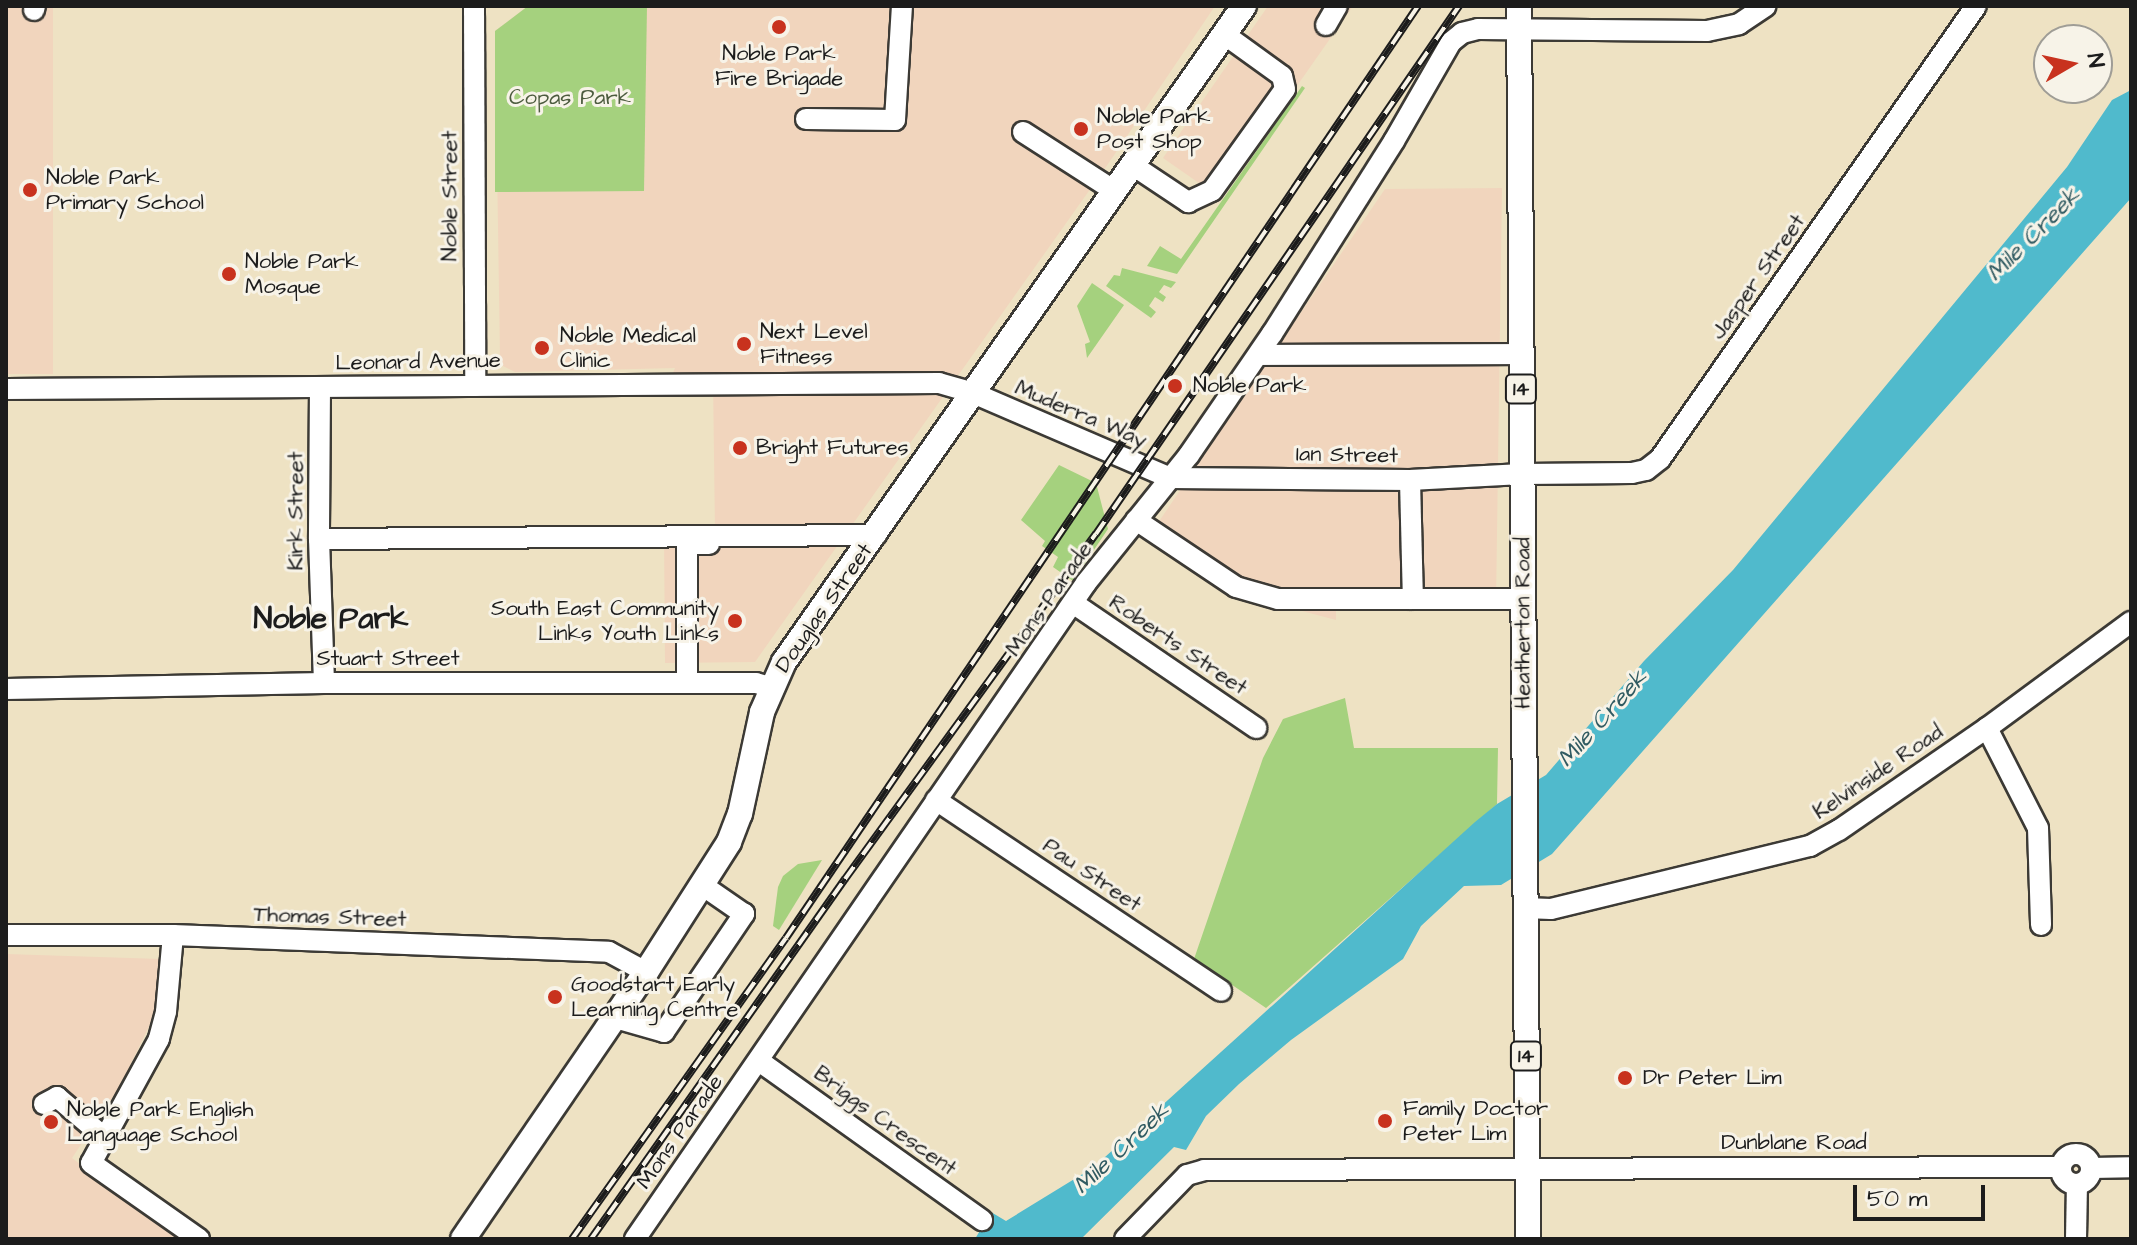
<!DOCTYPE html>
<style>
body{margin:0}
#map{position:relative;width:2137px;height:1245px;overflow:hidden;background:#eee2c3;font-family:"Architects Daughter",sans-serif}
div>[style]{position:absolute}
.built>*{inset:0;background:#f1d5bd;transform-origin:0 0}
.green>*{inset:0;background:#a5d17e}
.water>*{inset:0;background:#50bacc}
.roads{filter:drop-shadow(2px 0 #3c3a35) drop-shadow(-2px 0 #3c3a35) drop-shadow(0 2px #3c3a35) drop-shadow(0 -2px #3c3a35)}
.minor>*{height:20px;margin:-10px;padding:0 10px;transform-origin:10px;border-radius:10px;background:#fff}
.minor>.ring{margin:-10px;padding:0;box-sizing:content-box;background:none;border:20px solid #fff;border-radius:50%}
.major>*{height:24px;margin:-12px;padding:0 12px;transform-origin:12px;border-radius:12px;background:#fff}
.rail>*{height:8px;margin-top:-4px;transform-origin:0;background:repeating-linear-gradient(90deg,#f7f3e8 0 15px,#1c1c1c 0 30px);box-sizing:border-box;border-block:2px solid #1c1c1c}
.dots>*{width:22px;height:22px;translate:-50% -50%;box-sizing:border-box;border:4px solid #f7f3e8;border-radius:50%}
span{translate:-50% -50%;white-space:nowrap;text-align:center;line-height:1.15;-webkit-text-stroke:6px #f7f3e8;paint-order:stroke}
.shield-label span{padding:2px 6px;background:#f7f3e8;border:2px solid;border-radius:6px;-webkit-text-stroke-width:0}
.shield-label{font-size:20px;color:#1c1c1c;font-weight:700}
.poi-label{font-size:22px;color:#1c1c1c}
.left{translate:0 -50%;text-align:left}
.right{translate:-100% -50%;text-align:right}
.park-label{font-size:22px;color:#4c5b3e}
.street-label{font-size:22px;color:#1c1c1c}
.water-label{font-size:24px;color:#315b62;font-style:italic}
.district-label{font-size:30px;color:#1c1c1c;font-weight:700}
.frame{position:absolute;inset:0;border:8px solid #1c1c1c;pointer-events:none}
.north{position:absolute;left:2033px;top:24px;width:80px;height:80px;box-sizing:border-box;background:#f7f3e8;border:2px solid #9f9d96;border-radius:50%;rotate:81deg;font-size:22px;font-weight:700;line-height:32px;text-align:center;color:#1c1c1c}
.north::after{content:'';display:block;margin:auto;width:28px;height:36px;background:#c8321e;clip-path:polygon(50% 0,100% 100%,50% 72%,0 100%)}
.scale{position:absolute;left:1853px;top:1185px;width:132px;height:36px;box-sizing:border-box;border:4px solid #1c1c1c;border-top:0;padding-left:10px;font-size:24px;line-height:28px;white-space:nowrap;color:#1c1c1c;-webkit-text-stroke:6px #f7f3e8;paint-order:stroke}
</style>
<div id="map">
<div class="built">
<div style="left:6px;top:6px;width:47px;height:368px"></div>
<div style="clip-path:polygon(528px 6px,1215px 6px,1108px 164px,755px 662px,665px 663px,664px 533px,715px 532px,713px 378px,671px 378px,675px 368px,515px 372px,503px 366px,500px 357px,495px 31px)"></div>
<div style="clip-path:polygon(1268px 6px,1353px 6px,1219px 197px,1163px 158px)"></div>
<div style="clip-path:polygon(1502px 188px,1496px 603px,1336px 605px,1336px 620px,1238px 594px,1234px 599px,1147px 539px,1385px 189px)"></div>
<div style="clip-path:polygon(6px 954px,161px 959px,154px 1016px,120px 1086px,72px 1158px,178px 1239px,6px 1239px)"></div>
</div>
<div class="green">
<div style="clip-path:polygon(528px 6px,647px 6px,644px 191px,495px 192px,495px 31px)"></div>
<div style="clip-path:polygon(1302px 86px,1305px 88px,1177px 274px,1147px 266px,1160px 246px,1181px 259px)"></div>
<div style="clip-path:polygon(1122px 268px,1176px 282px,1171px 288px,1164px 285px,1159px 292px,1166px 297px,1163px 302px,1155px 297px,1149px 306px,1156px 312px,1151px 318px,1106px 286px,1114px 275px,1120px 276px)"></div>
<div style="clip-path:polygon(1092px 283px,1124px 305px,1087px 358px,1085px 344px,1090px 342px,1077px 306px)"></div>
<div style="clip-path:polygon(1059px 465px,1096px 483px,1108px 529px,1073px 581px,1053px 567px,1058px 557px,1042px 546px,1045px 541px,1021px 520px)"></div>
<div style="clip-path:polygon(1345px 698px,1354px 748px,1498px 748px,1497px 804px,1266px 1008px,1194px 959px,1263px 758px,1283px 719px)"></div>
<div style="clip-path:polygon(822px 860px,779px 930px,773px 926px,778px 887px,783px 876px,798px 864px)"></div>
</div>
<div class="water">
<div style="clip-path:polygon(2131px 90px,2131px 198px,1552px 854px,1501px 885px,1464px 886px,1421px 926px,1403px 959px,1291px 1040px,1239px 1084px,1206px 1116px,1186px 1150px,1174px 1147px,1081px 1239px,975px 1239px,991px 1212px,1006px 1221px,1094px 1167px,1475px 822px,1497px 804px,1546px 775px,1644px 661px,1733px 570px,2067px 167px,2112px 100px)"></div>
</div>
<div class="roads">
<div class="minor">
<div style="left:474px;top:6px;width:380px;rotate:89.8deg"></div>
<div style="left:34px;top:10px;width:4px;rotate:-76deg"></div>
<div style="left:1326px;top:25px;width:22px;rotate:-60deg"></div>
<div style="left:806px;top:119px;width:89px;rotate:0.6deg"></div>
<div style="left:895px;top:120px;width:114px;rotate:-86.5deg"></div>
<div style="left:1023px;top:132px;width:107px;rotate:32.8deg"></div>
<div style="left:1131px;top:164px;width:69px;rotate:33.7deg"></div>
<div style="left:1188px;top:202px;width:26px;rotate:-25deg"></div>
<div style="left:1212px;top:191px;width:125px;rotate:-54.4deg"></div>
<div style="left:1285px;top:89px;width:13px;rotate:-103deg"></div>
<div style="left:1282px;top:76px;width:72px;rotate:-144.1deg"></div>
<div style="left:1258px;top:355px;width:263px;rotate:-0.2deg"></div>
<div style="left:320px;top:387px;width:152px;rotate:90.4deg"></div>
<div style="left:319px;top:539px;width:144px;rotate:88deg"></div>
<div style="left:6px;top:389px;width:933px;rotate:-0.37deg"></div>
<div style="left:939px;top:383px;width:35px;rotate:16deg"></div>
<div style="left:973px;top:393px;width:215px;rotate:23.3deg"></div>
<div style="left:1170px;top:478px;width:240px;rotate:0.5deg"></div>
<div style="left:1410px;top:480px;width:112px;rotate:-3.1deg"></div>
<div style="left:1522px;top:474px;width:110px;rotate:-0.5deg"></div>
<div style="left:1632px;top:473px;width:14px;rotate:-12deg"></div>
<div style="left:1646px;top:470px;width:18px;rotate:-38deg"></div>
<div style="left:1660px;top:459px;width:552px;rotate:-55.1deg"></div>
<div style="left:1410px;top:480px;width:119px;rotate:88.6deg"></div>
<div style="left:1136px;top:520px;width:120px;rotate:33.8deg"></div>
<div style="left:1236px;top:587px;width:44px;rotate:15.9deg"></div>
<div style="left:1278px;top:599px;width:245px"></div>
<div style="left:319px;top:539px;width:557px;rotate:-0.41deg"></div>
<div style="left:1073px;top:603px;width:222px;rotate:34.3deg"></div>
<div style="left:687px;top:683px;width:139px;rotate:-90deg"></div>
<div style="left:687px;top:544px;width:22px"></div>
<div style="left:6px;top:689px;width:318px;rotate:-1.1deg"></div>
<div style="left:324px;top:683px;width:432px"></div>
<div style="left:756px;top:683px;width:15px;rotate:16deg"></div>
<div style="left:1987px;top:728px;width:112px;rotate:63deg"></div>
<div style="left:2038px;top:828px;width:97px;rotate:88.2deg"></div>
<div style="left:936px;top:800px;width:343px;rotate:33.8deg"></div>
<div style="left:1524px;top:908px;width:27px;rotate:2deg"></div>
<div style="left:1551px;top:909px;width:267px;rotate:-13.7deg"></div>
<div style="left:1810px;top:846px;width:33px;rotate:-29deg"></div>
<div style="left:1839px;top:830px;width:180px;rotate:-34.6deg"></div>
<div style="left:1987px;top:728px;width:179px;rotate:-36.4deg"></div>
<div style="left:6px;top:935px;width:167px"></div>
<div style="left:173px;top:935px;width:436px;rotate:2.2deg"></div>
<div style="left:609px;top:952px;width:42px;rotate:28.4deg"></div>
<div style="left:173px;top:935px;width:77px;rotate:95.2deg"></div>
<div style="left:166px;top:1012px;width:28px;rotate:105deg"></div>
<div style="left:159px;top:1039px;width:141px;rotate:118.7deg"></div>
<div style="left:91px;top:1163px;width:132px;rotate:35.1deg"></div>
<div style="left:615px;top:1018px;width:51px;rotate:15.9deg"></div>
<div style="left:664px;top:1032px;width:143px;rotate:-55.9deg"></div>
<div style="left:744px;top:914px;width:51px;rotate:-145.4deg"></div>
<div style="left:759px;top:1061px;width:274px;rotate:35.5deg"></div>
<div style="left:44px;top:1104px;width:15px;rotate:-28deg"></div>
<div style="left:57px;top:1097px;width:63px;rotate:40.5deg"></div>
<div class="ring" style="left:2061px;top:1154px;width:10px;height:10px"></div>
<div style="left:2092px;top:1168px;width:39px;rotate:-1deg"></div>
<div style="left:635px;top:1239px;width:796px;rotate:-55.49deg"></div>
<div style="left:1086px;top:583px;width:164px;rotate:-51.2deg"></div>
<div style="left:1189px;top:455px;width:147px;rotate:-55.6deg"></div>
<div style="left:1272px;top:334px;width:228px;rotate:-57.7deg"></div>
<div style="left:1394px;top:141px;width:114px;rotate:-60.1deg"></div>
<div style="left:1451px;top:42px;width:14px;rotate:-39deg"></div>
<div style="left:1462px;top:33px;width:16px;rotate:-14deg"></div>
<div style="left:1478px;top:29px;width:229px;rotate:0.5deg"></div>
<div style="left:1707px;top:31px;width:33px;rotate:-12deg"></div>
<div style="left:1739px;top:24px;width:32px;rotate:-34deg"></div>
<div style="left:1125px;top:1239px;width:89px;rotate:-45.9deg"></div>
<div style="left:1187px;top:1175px;width:18px;rotate:-16deg"></div>
<div style="left:1204px;top:1170px;width:857px;rotate:-0.2deg"></div>
<div style="left:2076px;top:1239px;width:55px;rotate:-89deg"></div>
</div>
<div class="major">
<div style="left:1519px;top:6px;width:1233px;rotate:89.58deg"></div>
<div style="left:463px;top:1239px;width:324px;rotate:-55.6deg"></div>
<div style="left:646px;top:972px;width:154px;rotate:-57.4deg"></div>
<div style="left:729px;top:842px;width:30px;rotate:-69deg"></div>
<div style="left:740px;top:814px;width:104px;rotate:-77.8deg"></div>
<div style="left:762px;top:712px;width:55px;rotate:-66.3deg"></div>
<div style="left:784px;top:662px;width:801px;rotate:-54.96deg"></div>
</div>
</div>
<div class="rail">
<div style="left:572px;top:1239px;width:369px;rotate:-54.6deg"></div>
<div style="left:786px;top:938px;width:1126px;rotate:-55.86deg"></div>
<div style="left:591px;top:1239px;width:441px;rotate:-54.8deg"></div>
<div style="left:845px;top:879px;width:427px;rotate:-54deg"></div>
<div style="left:1096px;top:534px;width:641px;rotate:-55.49deg"></div>
</div>
<div class="dots">
<div style="left:779px;top:27px;background:#c8321e"></div>
<div style="left:1081px;top:129px;background:#c8321e"></div>
<div style="left:30px;top:190px;background:#c8321e"></div>
<div style="left:229px;top:274px;background:#c8321e"></div>
<div style="left:744px;top:344px;background:#c8321e"></div>
<div style="left:542px;top:348px;background:#c8321e"></div>
<div style="left:1175px;top:386px;background:#c8321e"></div>
<div style="left:740px;top:448px;background:#c8321e"></div>
<div style="left:735px;top:621px;background:#c8321e"></div>
<div style="left:555px;top:997px;background:#c8321e"></div>
<div style="left:1625px;top:1078px;background:#c8321e"></div>
<div style="left:1385px;top:1121px;background:#c8321e"></div>
<div style="left:51px;top:1122px;background:#c8321e"></div>
</div>
<div class="shield-label">
<span style="left:1521px;top:389px">14</span>
<span style="left:1526px;top:1056px">14</span>
</div>
<div class="poi-label">
<span style="left:779px;top:66px">Noble Park<br>Fire Brigade</span>
<span class="left" style="left:1097px;top:129px">Noble Park<br>Post Shop</span>
<span class="left" style="left:46px;top:190px">Noble Park<br>Primary School</span>
<span class="left" style="left:245px;top:274px">Noble Park<br>Mosque</span>
<span class="left" style="left:760px;top:344px">Next Level<br>Fitness</span>
<span class="left" style="left:560px;top:348px">Noble Medical<br>Clinic</span>
<span class="left" style="left:1193px;top:386px">Noble Park</span>
<span class="left" style="left:756px;top:448px">Bright Futures</span>
<span class="right" style="left:719px;top:621px">South East Community<br>Links Youth Links</span>
<span class="left" style="left:571px;top:997px">Goodstart Early<br>Learning Centre</span>
<span class="left" style="left:1643px;top:1078px">Dr Peter Lim</span>
<span class="left" style="left:1403px;top:1121px">Family Doctor<br>Peter Lim</span>
<span class="left" style="left:67px;top:1122px">Noble Park English<br>Language School</span>
</div>
<div class="park-label">
<span style="left:570px;top:98px">Copas Park</span>
</div>
<div class="street-label">
<span style="left:450px;top:196px;rotate:-90deg">Noble Street</span>
<span style="left:1758px;top:277px;rotate:-55deg">Jasper Street</span>
<span style="left:418px;top:362px;rotate:-1deg">Leonard Avenue</span>
<span style="left:1081px;top:414px;rotate:23deg">Muderra Way</span>
<span style="left:1347px;top:455px;rotate:1deg">Ian Street</span>
<span style="left:296px;top:511px;rotate:-90deg">Kirk Street</span>
<span style="left:1049px;top:599px;rotate:-55deg">Mons Parade</span>
<span style="left:824px;top:608px;rotate:-55deg">Douglas Street</span>
<span style="left:1523px;top:623px;rotate:-90deg">Heatherton Road</span>
<span style="left:1178px;top:645px;rotate:34deg">Roberts Street</span>
<span style="left:388px;top:659px">Stuart Street</span>
<span style="left:1878px;top:772px;rotate:-34deg">Kelvinside Road</span>
<span style="left:1092px;top:875px;rotate:34deg">Pau Street</span>
<span style="left:330px;top:917px;rotate:2deg">Thomas Street</span>
<span style="left:885px;top:1121px;rotate:36deg">Briggs Crescent</span>
<span style="left:680px;top:1132px;rotate:-55deg">Mons Parade</span>
<span style="left:1794px;top:1143px">Dunblane Road</span>
</div>
<div class="water-label">
<span style="left:2034px;top:235px;rotate:-45deg">Mile Creek</span>
<span style="left:1603px;top:719px;rotate:-48deg">Mile Creek</span>
<span style="left:1122px;top:1149px;rotate:-43deg">Mile Creek</span>
</div>
<div class="district-label">
<span style="left:331px;top:619px">Noble Park</span>
</div>
<div class="frame"></div>
<div class="north">N</div>
<div class="scale">50 m</div>
</div>
